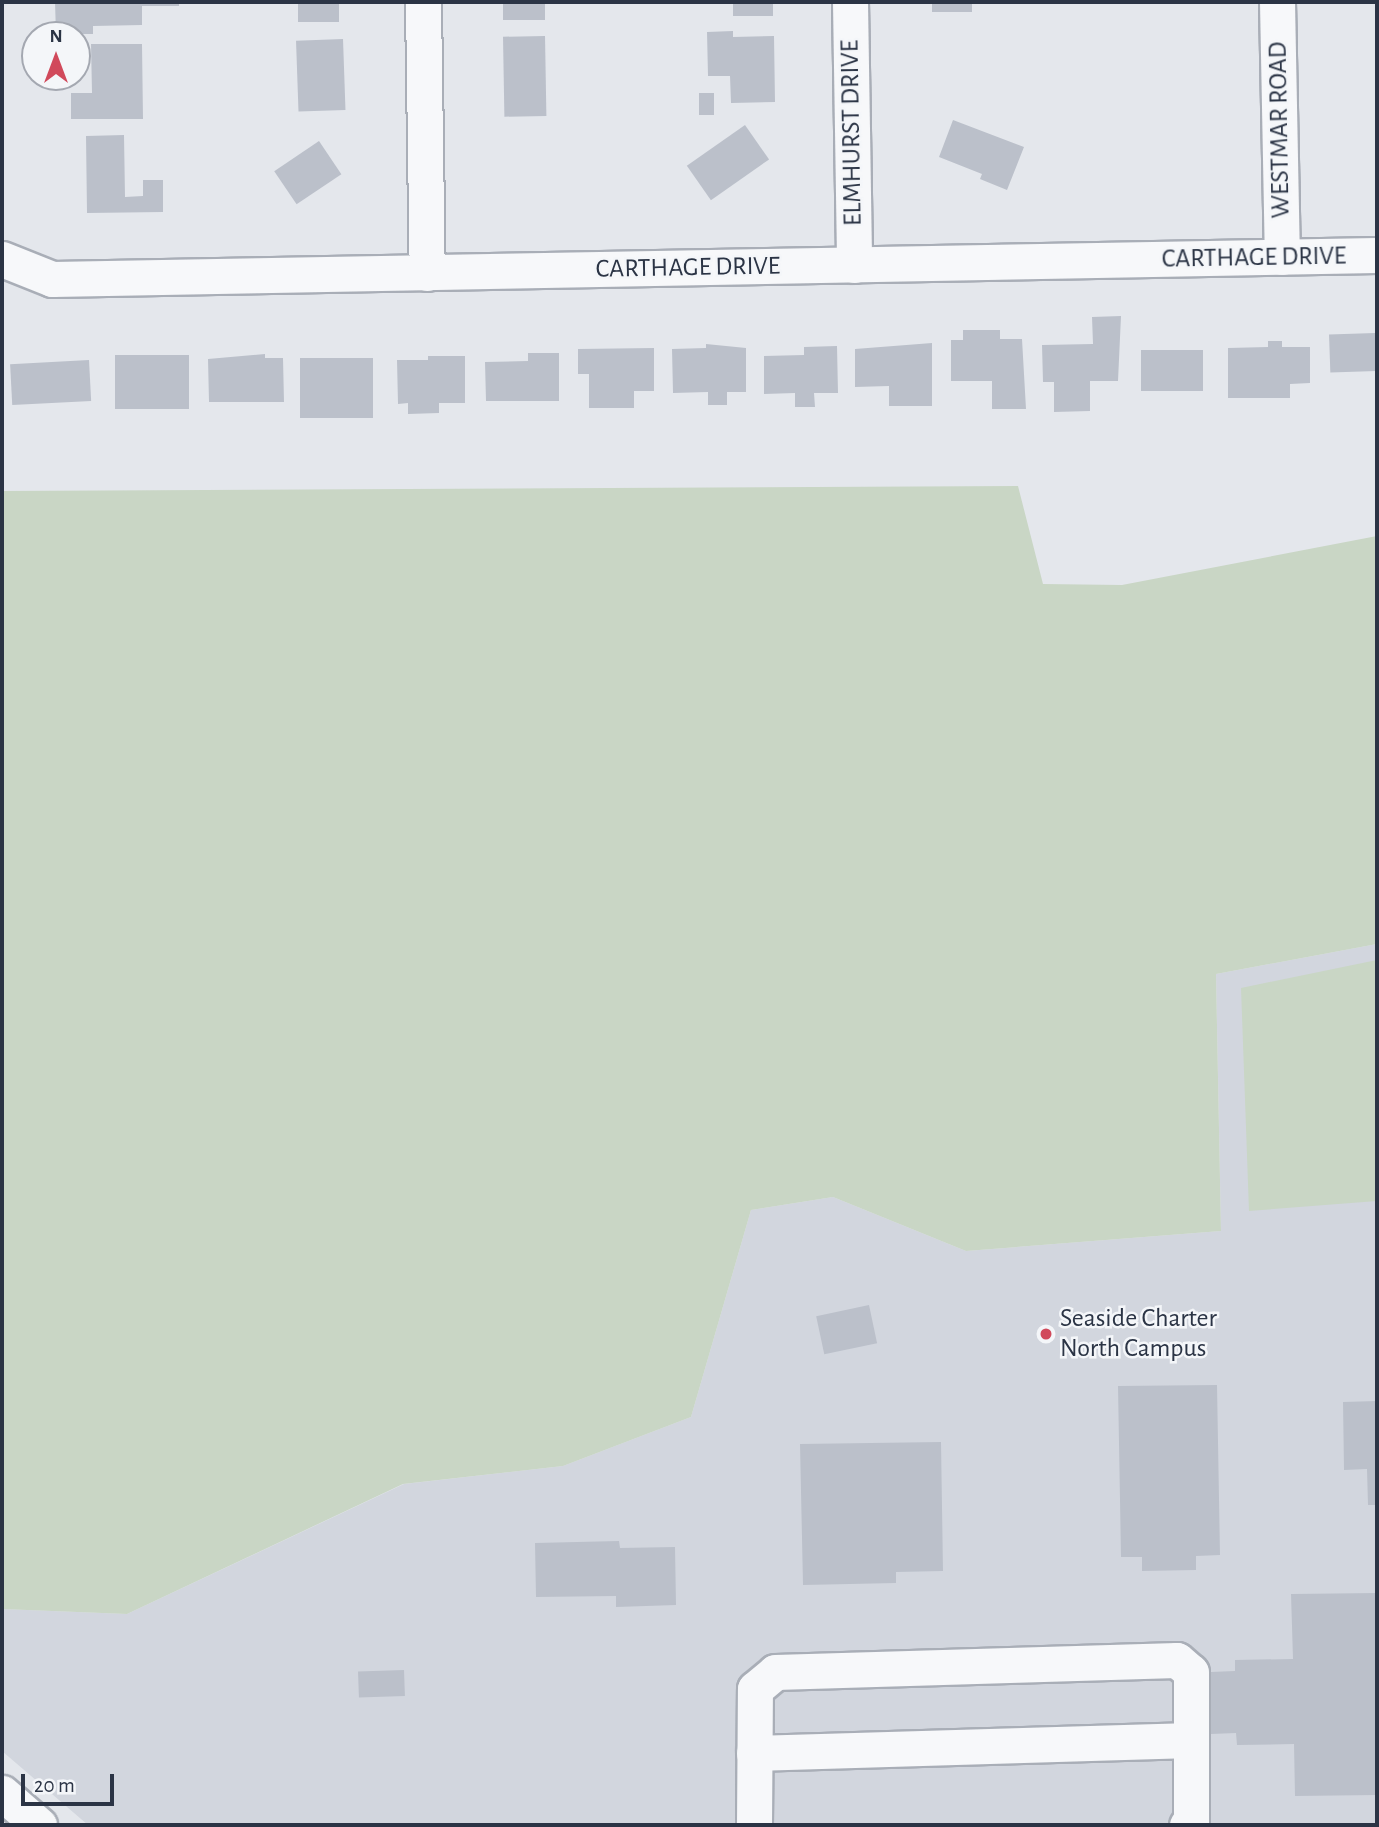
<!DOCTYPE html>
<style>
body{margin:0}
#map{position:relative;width:1379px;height:1827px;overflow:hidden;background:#e4e7ec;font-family:"Alegreya Sans",sans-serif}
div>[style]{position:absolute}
.built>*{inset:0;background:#d2d6de}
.green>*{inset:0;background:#c9d6c5}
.building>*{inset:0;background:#bbc0ca;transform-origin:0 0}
.roads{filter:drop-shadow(2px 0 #a9aeb7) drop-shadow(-2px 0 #a9aeb7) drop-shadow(0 2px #a9aeb7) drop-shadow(0 -2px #a9aeb7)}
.minor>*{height:35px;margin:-17.5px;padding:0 17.5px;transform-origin:17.5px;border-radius:17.5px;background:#f7f8fa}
.dots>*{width:19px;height:19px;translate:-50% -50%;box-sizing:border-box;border:4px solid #f4f6f9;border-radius:50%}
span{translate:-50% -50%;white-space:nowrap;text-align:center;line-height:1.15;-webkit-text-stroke:5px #f4f6f9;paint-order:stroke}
.street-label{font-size:26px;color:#2b3445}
.poi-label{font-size:26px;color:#2b3445}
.left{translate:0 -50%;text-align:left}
.frame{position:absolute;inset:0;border:4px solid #2b3445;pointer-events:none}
.north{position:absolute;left:21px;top:21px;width:70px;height:70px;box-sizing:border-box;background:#f4f6f9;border:2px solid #a4a8b1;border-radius:50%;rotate:0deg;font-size:19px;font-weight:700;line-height:28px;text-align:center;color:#2b3445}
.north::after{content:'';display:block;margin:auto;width:24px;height:32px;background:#d1495b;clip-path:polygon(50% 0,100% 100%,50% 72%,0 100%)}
.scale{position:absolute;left:21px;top:1774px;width:93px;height:32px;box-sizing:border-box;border:4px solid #2b3445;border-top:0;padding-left:9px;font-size:21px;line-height:24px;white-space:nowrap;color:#2b3445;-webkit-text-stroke:5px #f4f6f9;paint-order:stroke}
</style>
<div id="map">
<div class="built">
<div style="clip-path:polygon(1377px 944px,1377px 1825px,88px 1825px,2px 1751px,2px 1609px,127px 1614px,404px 1484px,563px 1466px,691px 1417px,751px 1210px,833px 1197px,966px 1251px,1221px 1231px,1216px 974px)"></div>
</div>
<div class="green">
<div style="clip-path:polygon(1018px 486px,1043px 584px,1122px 585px,1377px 536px,1377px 944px,1216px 974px,1221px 1231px,966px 1251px,833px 1197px,751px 1210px,691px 1417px,563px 1466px,403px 1484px,127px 1614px,2px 1609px,2px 491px)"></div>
<div style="clip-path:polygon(1377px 960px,1377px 1201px,1249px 1211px,1241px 988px)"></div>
</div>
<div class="building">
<div style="clip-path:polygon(55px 2px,179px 2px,179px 6px,142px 6px,142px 25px,93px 26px,93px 34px,56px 34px)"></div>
<div style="left:298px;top:2px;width:41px;height:20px"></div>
<div style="left:503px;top:2px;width:42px;height:18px"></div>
<div style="left:733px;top:2px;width:40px;height:14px"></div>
<div style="left:932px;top:2px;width:40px;height:10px"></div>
<div style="clip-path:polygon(733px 31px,733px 37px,774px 36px,775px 102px,731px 103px,730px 76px,708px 76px,707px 32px)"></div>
<div style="left:545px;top:36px;width:80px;height:42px;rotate:89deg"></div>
<div style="left:343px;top:39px;width:71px;height:47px;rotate:88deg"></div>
<div style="clip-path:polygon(91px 44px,142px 44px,143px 119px,71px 119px,71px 93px,92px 93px)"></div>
<div style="left:699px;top:93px;width:15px;height:22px"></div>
<div style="clip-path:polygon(953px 120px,1024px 147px,1007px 190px,980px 179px,982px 174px,939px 157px)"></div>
<div style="left:745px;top:125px;width:42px;height:71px;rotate:55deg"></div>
<div style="clip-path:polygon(124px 135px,125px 197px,143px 196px,143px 180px,163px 180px,163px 212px,87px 213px,86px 136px)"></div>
<div style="left:319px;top:141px;width:40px;height:54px;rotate:56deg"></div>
<div style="clip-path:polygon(1121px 316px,1118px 381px,1090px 381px,1090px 411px,1054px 412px,1054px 382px,1043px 382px,1042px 345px,1093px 344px,1092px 317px)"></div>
<div style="clip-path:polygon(963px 330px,1000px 330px,1000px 339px,1022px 339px,1026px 409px,992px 409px,992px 381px,951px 381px,951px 340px,963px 340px)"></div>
<div style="left:1375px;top:333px;width:38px;height:46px;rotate:88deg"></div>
<div style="clip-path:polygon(1268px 341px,1282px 341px,1282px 347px,1310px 347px,1310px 383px,1290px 384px,1290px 398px,1228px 398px,1228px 348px,1268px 347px)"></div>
<div style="clip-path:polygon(932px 343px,932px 406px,889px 406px,889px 386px,855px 387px,855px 349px)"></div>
<div style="clip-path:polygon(706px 344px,746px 348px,746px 392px,727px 392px,727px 405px,708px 405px,708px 392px,673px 393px,672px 349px,706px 348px)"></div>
<div style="clip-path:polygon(837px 346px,838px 393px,814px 393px,815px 407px,795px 407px,795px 393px,764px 394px,764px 356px,804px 355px,804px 347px)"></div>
<div style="clip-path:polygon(654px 348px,654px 391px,634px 391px,634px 408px,589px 408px,589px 374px,578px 374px,578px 349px)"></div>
<div style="left:1141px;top:350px;width:62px;height:41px"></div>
<div style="clip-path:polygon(528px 353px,559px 353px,559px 401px,486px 401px,485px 362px,528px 361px)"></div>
<div style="clip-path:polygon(265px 354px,265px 358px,283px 358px,284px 402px,209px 402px,208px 359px)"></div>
<div style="left:189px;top:355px;width:54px;height:74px;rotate:90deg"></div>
<div style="clip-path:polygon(428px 356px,465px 356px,465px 403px,439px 403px,439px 413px,408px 414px,408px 403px,398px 404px,397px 360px,428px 360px)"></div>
<div style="left:300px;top:358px;width:73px;height:60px"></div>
<div style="left:89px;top:360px;width:41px;height:79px;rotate:87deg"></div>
<div style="left:869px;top:1305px;width:39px;height:54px;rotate:78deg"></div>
<div style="clip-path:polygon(1217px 1385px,1220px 1555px,1196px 1556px,1196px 1570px,1142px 1571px,1142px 1557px,1121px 1557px,1118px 1386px)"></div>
<div style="clip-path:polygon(1377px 1401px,1377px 1505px,1368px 1505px,1367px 1469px,1344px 1470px,1343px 1402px)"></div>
<div style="clip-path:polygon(941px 1442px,943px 1571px,896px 1572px,896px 1583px,803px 1585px,800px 1444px)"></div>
<div style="clip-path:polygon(619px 1541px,620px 1548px,675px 1547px,676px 1605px,616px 1607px,616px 1596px,536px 1597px,535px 1543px)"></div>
<div style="clip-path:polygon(1377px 1593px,1377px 1795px,1295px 1796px,1294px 1744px,1237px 1745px,1236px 1733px,1211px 1734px,1211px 1672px,1235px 1671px,1235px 1660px,1293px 1659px,1291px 1594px)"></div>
<div style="left:404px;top:1670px;width:26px;height:46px;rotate:88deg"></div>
</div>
<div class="roads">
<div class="minor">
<div style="left:423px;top:2px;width:271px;rotate:89.2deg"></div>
<div style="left:850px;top:2px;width:263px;rotate:89.1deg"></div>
<div style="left:1277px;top:2px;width:255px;rotate:88.9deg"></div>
<div style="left:2px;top:259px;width:54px;rotate:21.8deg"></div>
<div style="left:52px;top:279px;width:1325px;rotate:-1.04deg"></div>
<div style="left:754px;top:1753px;width:437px;rotate:-1.7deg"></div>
<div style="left:2px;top:1793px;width:49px;rotate:40.9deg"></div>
<div style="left:754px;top:1825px;width:136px;rotate:-89.6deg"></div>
<div style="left:755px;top:1689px;width:26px;rotate:-40deg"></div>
<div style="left:775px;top:1672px;width:402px;rotate:-1.7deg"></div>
<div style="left:1177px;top:1660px;width:18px;rotate:41deg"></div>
<div style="left:1191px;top:1672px;width:150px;rotate:90deg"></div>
<div style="left:1191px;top:1822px;width:5px;rotate:143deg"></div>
</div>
</div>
<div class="dots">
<div style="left:1046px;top:1334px;background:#d1495b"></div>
</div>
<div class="street-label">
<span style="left:1280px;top:130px;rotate:-91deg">WESTMAR ROAD</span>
<span style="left:852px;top:133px;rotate:-91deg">ELMHURST DRIVE</span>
<span style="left:1254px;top:258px;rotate:-1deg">CARTHAGE DRIVE</span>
<span style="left:688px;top:268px;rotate:-1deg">CARTHAGE DRIVE</span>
</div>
<div class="poi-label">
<span class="left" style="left:1060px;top:1334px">Seaside Charter<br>North Campus</span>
</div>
<div class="frame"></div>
<div class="north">N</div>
<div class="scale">20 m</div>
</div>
